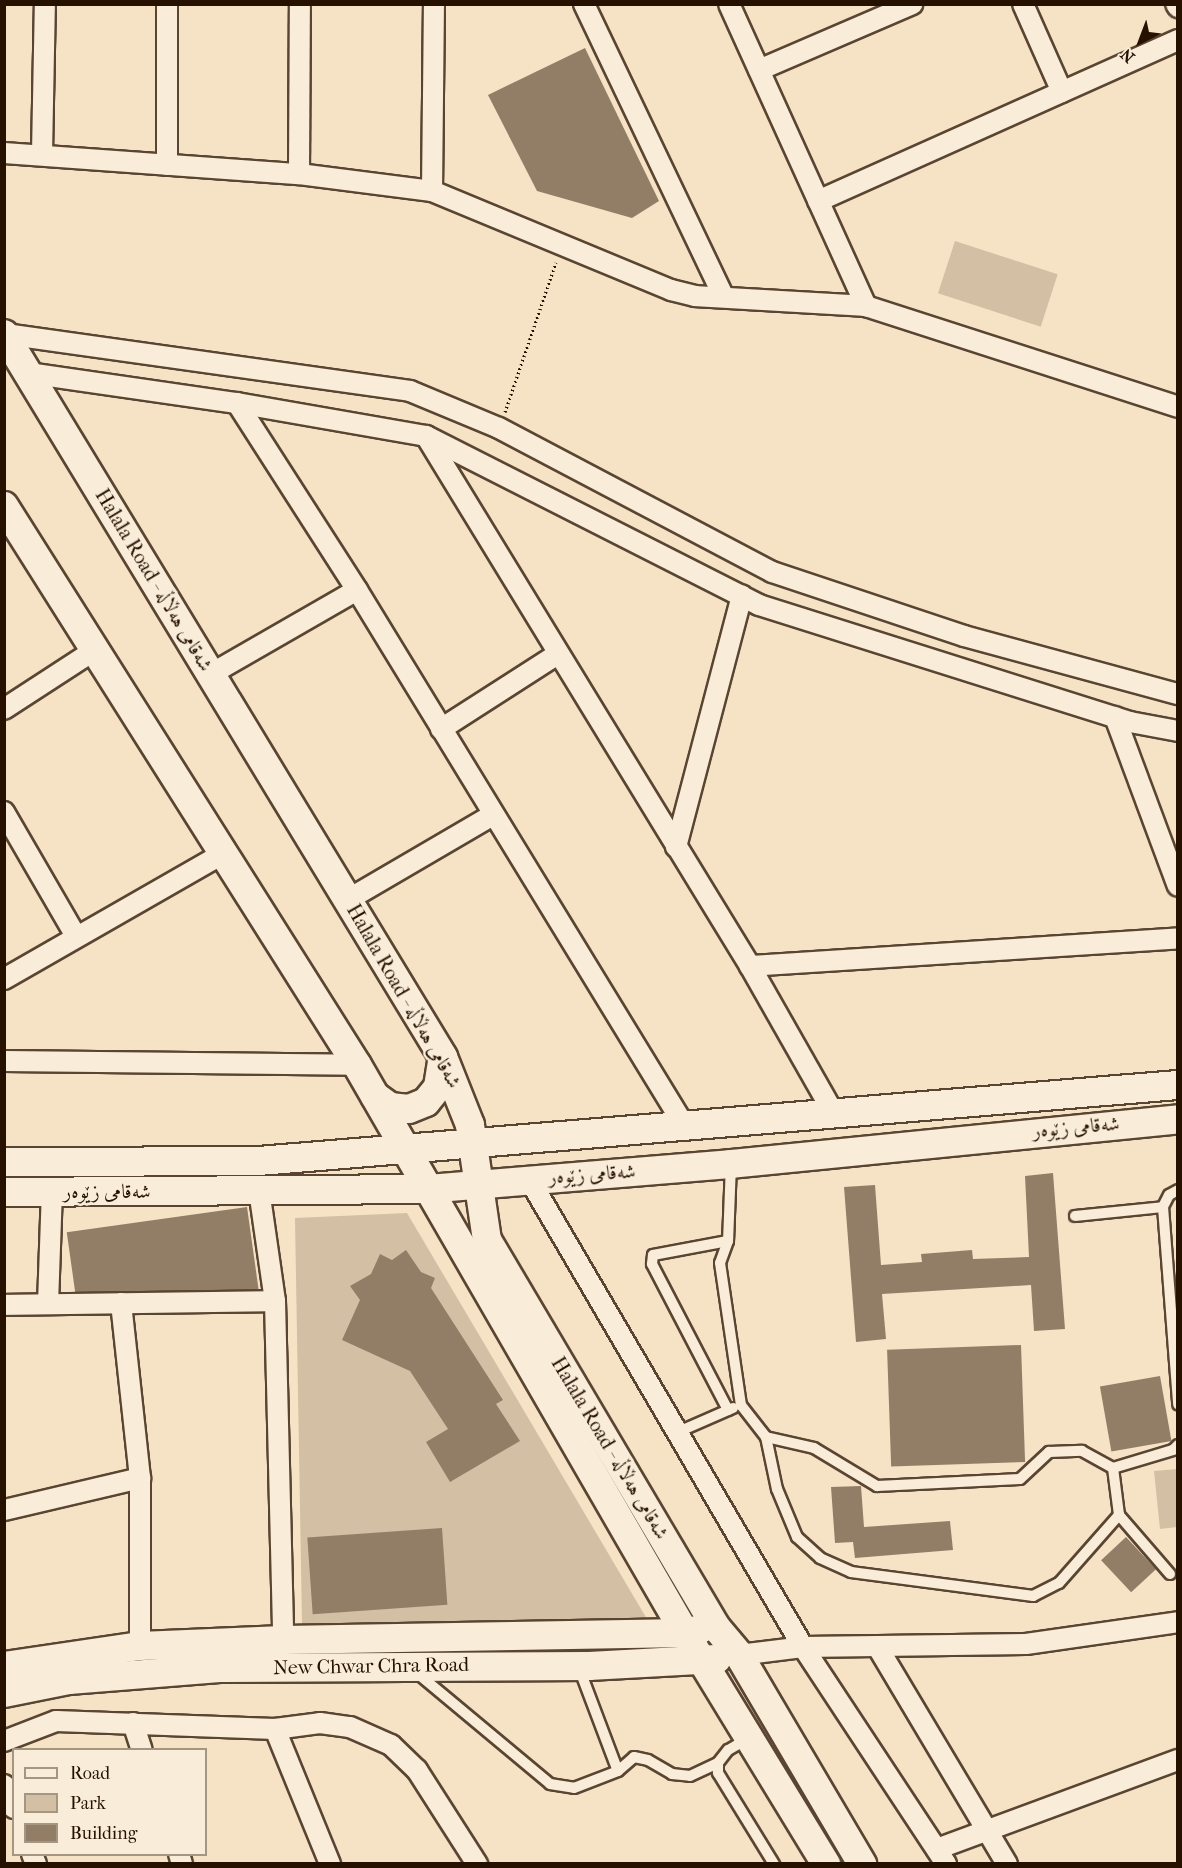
<!DOCTYPE html>
<meta charset="utf-8">
<style>
body{margin:0}
#map{position:relative;width:1182px;height:1868px;overflow:hidden;background:#f6e3c6;font-family:"IM FELL French Canon",Amiri,serif}
div>[style]{position:absolute}
.green>*{inset:0;background:#d3bfa4;transform-origin:0 0}
.building>*{inset:0;background:#927e67;transform-origin:0 0}
.path>*{height:3px;margin-top:-1.5px;transform-origin:0;background:repeating-linear-gradient(90deg,#261000 0 1.5px,transparent 0 4.5px)}
.roads{filter:drop-shadow(2px 0 #5a4532) drop-shadow(-2px 0 #5a4532) drop-shadow(0 2px #5a4532) drop-shadow(0 -2px #5a4532)}
.lane>*{height:10px;margin:-5px;padding:0 5px;transform-origin:5px;border-radius:5px;background:#f9edda}
.street>*{height:20px;margin:-10px;padding:0 10px;transform-origin:10px;border-radius:10px;background:#f9edda}
.secondary>*{height:28px;margin:-14px;padding:0 14px;transform-origin:14px;border-radius:14px;background:#f9edda}
span{translate:-50% -50%;white-space:nowrap;text-align:center;line-height:1.15;-webkit-text-stroke:5px #f9edda;paint-order:stroke}
.street-label{font-size:20px;color:#261000}
.frame{position:absolute;inset:0;border:6px solid #261000;pointer-events:none}
.legend{position:absolute;left:12px;top:1748px;width:195px;height:108px;box-sizing:border-box;background:#f9edda;border:2px solid #a59583;margin:0;padding:8px 10px;list-style:none;font-size:18px;color:#261000}
.legend li{display:flex;align-items:center;gap:12px;height:30px}
.legend b{width:30px;border:2px solid #a59583}
.north{position:absolute;left:1110px;top:12px;width:60px;height:60px;-webkit-text-stroke:4px #f9edda;paint-order:stroke;rotate:222deg;font-size:16px;font-weight:700;line-height:24px;text-align:center;color:#261000}
.north::after{content:'';display:block;margin:auto;width:21px;height:27px;background:#261000;clip-path:polygon(50% 0,100% 100%,50% 72%,0 100%)}
</style>
<div id="map">
<div class="green">
<div style="left:955px;top:241px;width:108px;height:55px;rotate:18deg"></div>
<div style="clip-path:polygon(407px 1213px,647px 1619px,302px 1624px,295px 1218px)"></div>
<div style="clip-path:polygon(1177px 1469px,1177px 1527px,1160px 1529px,1154px 1471px)"></div>
</div>
<div class="building">
<div style="clip-path:polygon(585px 48px,659px 201px,632px 218px,537px 191px,488px 95px)"></div>
<div style="clip-path:polygon(1053px 1173px,1065px 1329px,1034px 1331px,1031px 1285px,882px 1294px,886px 1339px,856px 1342px,844px 1187px,875px 1185px,881px 1265px,922px 1262px,921px 1254px,972px 1250px,973px 1259px,1029px 1257px,1025px 1176px)"></div>
<div style="left:247px;top:1207px;width:83px;height:182px;rotate:82deg"></div>
<div style="clip-path:polygon(406px 1250px,421px 1272px,435px 1278px,431px 1288px,503px 1400px,496px 1404px,520px 1441px,450px 1482px,426px 1442px,448px 1429px,410px 1371px,342px 1340px,360px 1300px,350px 1286px,371px 1274px,380px 1254px,392px 1260px)"></div>
<div style="left:1021px;top:1345px;width:117px;height:134px;rotate:88deg"></div>
<div style="left:1160px;top:1376px;width:66px;height:61px;rotate:80deg"></div>
<div style="clip-path:polygon(861px 1486px,864px 1527px,950px 1521px,953px 1550px,855px 1558px,853px 1542px,835px 1543px,831px 1487px)"></div>
<div style="left:442px;top:1528px;width:77px;height:135px;rotate:86deg"></div>
<div style="left:1126px;top:1537px;width:44px;height:34px;rotate:47deg"></div>
</div>
<div class="path">
<div style="left:505px;top:412px;width:158px;rotate:-71.2deg"></div>
</div>
<div class="roads">
<div class="lane">
<div style="left:731px;top:1164px;width:77px;rotate:92.2deg"></div>
<div style="left:728px;top:1241px;width:23px;rotate:110deg"></div>
<div style="left:720px;top:1263px;width:144px;rotate:81.6deg"></div>
<div style="left:741px;top:1405px;width:41px;rotate:52deg"></div>
<div style="left:766px;top:1437px;width:49px;rotate:12.9deg"></div>
<div style="left:814px;top:1448px;width:74px;rotate:31.1deg"></div>
<div style="left:877px;top:1486px;width:143px;rotate:-2.8deg"></div>
<div style="left:1020px;top:1479px;width:40px;rotate:-43deg"></div>
<div style="left:1049px;top:1452px;width:33px;rotate:-2deg"></div>
<div style="left:1082px;top:1451px;width:35px;rotate:29deg"></div>
<div style="left:1113px;top:1468px;width:47px;rotate:82.7deg"></div>
<div style="left:1119px;top:1515px;width:78px;rotate:49.2deg"></div>
<div style="left:1178px;top:1190px;width:10px;rotate:151deg"></div>
<div style="left:1169px;top:1195px;width:13px;rotate:117deg"></div>
<div style="left:1163px;top:1207px;width:198px;rotate:85.6deg"></div>
<div style="left:1075px;top:1216px;width:88px;rotate:-5.8deg"></div>
<div style="left:728px;top:1410px;width:165px;rotate:-117.5deg"></div>
<div style="left:652px;top:1264px;width:9px;rotate:-84deg"></div>
<div style="left:653px;top:1255px;width:76px;rotate:-10.6deg"></div>
<div style="left:678px;top:1432px;width:60px;rotate:-23.6deg"></div>
<div style="left:766px;top:1437px;width:53px;rotate:78.1deg"></div>
<div style="left:777px;top:1489px;width:52px;rotate:67.4deg"></div>
<div style="left:797px;top:1537px;width:31px;rotate:42deg"></div>
<div style="left:820px;top:1558px;width:34px;rotate:24deg"></div>
<div style="left:851px;top:1572px;width:184px;rotate:7.5deg"></div>
<div style="left:1033px;top:1596px;width:29px;rotate:-27deg"></div>
<div style="left:1059px;top:1583px;width:91px;rotate:-48.6deg"></div>
<div style="left:1113px;top:1468px;width:63px;rotate:-16.7deg"></div>
<div style="left:1173px;top:1450px;width:7px;rotate:-45deg"></div>
<div style="left:579px;top:1668px;width:110px;rotate:69.3deg"></div>
<div style="left:417px;top:1673px;width:173px;rotate:39.8deg"></div>
<div style="left:550px;top:1784px;width:24px;rotate:9deg"></div>
<div style="left:574px;top:1788px;width:47px;rotate:-21.1deg"></div>
<div style="left:618px;top:1771px;width:21px;rotate:-41deg"></div>
<div style="left:634px;top:1757px;width:14px;rotate:12deg"></div>
<div style="left:648px;top:1760px;width:28px;rotate:30deg"></div>
<div style="left:672px;top:1774px;width:18px;rotate:6deg"></div>
<div style="left:690px;top:1776px;width:31px;rotate:-25deg"></div>
<div style="left:749px;top:1738px;width:24px;rotate:150deg"></div>
<div style="left:728px;top:1750px;width:16px;rotate:128deg"></div>
<div style="left:718px;top:1763px;width:10px;rotate:90deg"></div>
<div style="left:718px;top:1773px;width:107px;rotate:58.4deg"></div>
</div>
<div class="street">
<div style="left:167px;top:4px;width:161px;rotate:90deg"></div>
<div style="left:584px;top:4px;width:323px;rotate:64.5deg"></div>
<div style="left:729px;top:4px;width:332px;rotate:65.6deg"></div>
<div style="left:1023px;top:4px;width:96px;rotate:66.1deg"></div>
<div style="left:1176px;top:4px;width:4px;rotate:56deg"></div>
<div style="left:759px;top:70px;width:167px;rotate:-23.3deg"></div>
<div style="left:4px;top:153px;width:296px;rotate:4.1deg"></div>
<div style="left:299px;top:174px;width:134px;rotate:7.3deg"></div>
<div style="left:432px;top:191px;width:259px;rotate:22.5deg"></div>
<div style="left:671px;top:290px;width:25px;rotate:14deg"></div>
<div style="left:695px;top:296px;width:171px;rotate:3.3deg"></div>
<div style="left:866px;top:306px;width:328px;rotate:17.9deg"></div>
<div style="left:42px;top:154px;width:150px;rotate:-88.9deg"></div>
<div style="left:299px;top:174px;width:170px;rotate:-89.7deg"></div>
<div style="left:432px;top:191px;width:187px;rotate:-89.4deg"></div>
<div style="left:818px;top:201px;width:394px;rotate:-24.1deg"></div>
<div style="left:5px;top:334px;width:409px;rotate:8deg"></div>
<div style="left:410px;top:391px;width:96px;rotate:22.6deg"></div>
<div style="left:499px;top:428px;width:309px;rotate:27.8deg"></div>
<div style="left:772px;top:572px;width:202px;rotate:18.4deg"></div>
<div style="left:964px;top:636px;width:222px;rotate:15.2deg"></div>
<div style="left:28px;top:373px;width:211px;rotate:8.2deg"></div>
<div style="left:237px;top:403px;width:192px;rotate:9.9deg"></div>
<div style="left:426px;top:436px;width:373px;rotate:26.9deg"></div>
<div style="left:759px;top:605px;width:389px;rotate:17.5deg"></div>
<div style="left:1130px;top:722px;width:49px;rotate:10.6deg"></div>
<div style="left:237px;top:403px;width:222px;rotate:57.3deg"></div>
<div style="left:357px;top:590px;width:627px;rotate:58.57deg"></div>
<div style="left:426px;top:436px;width:621px;rotate:58.56deg"></div>
<div style="left:750px;top:966px;width:168px;rotate:60.4deg"></div>
<div style="left:211px;top:674px;width:168px;rotate:-29.9deg"></div>
<div style="left:4px;top:709px;width:108px;rotate:-33deg"></div>
<div style="left:1115px;top:717px;width:180px;rotate:69.6deg"></div>
<div style="left:441px;top:729px;width:139px;rotate:-32.7deg"></div>
<div style="left:4px;top:812px;width:143px;rotate:59.9deg"></div>
<div style="left:676px;top:847px;width:260px;rotate:-75.3deg"></div>
<div style="left:349px;top:899px;width:167px;rotate:-30.3deg"></div>
<div style="left:750px;top:966px;width:429px;rotate:-3.7deg"></div>
<div style="left:4px;top:979px;width:254px;rotate:-29.8deg"></div>
<div style="left:4px;top:1061px;width:353px;rotate:0.6deg"></div>
<div style="left:529px;top:1179px;width:542px;rotate:59.65deg"></div>
<div style="left:803px;top:1647px;width:260px;rotate:56.6deg"></div>
<div style="left:259px;top:1190px;width:112px;rotate:81.8deg"></div>
<div style="left:275px;top:1301px;width:339px;rotate:88.6deg"></div>
<div style="left:121px;top:1303px;width:176px;rotate:83.8deg"></div>
<div style="left:140px;top:1478px;width:168px;rotate:90deg"></div>
<div style="left:48px;top:1304px;width:112px;rotate:-88deg"></div>
<div style="left:4px;top:1305px;width:271px;rotate:-0.8deg"></div>
<div style="left:4px;top:1510px;width:140px;rotate:-13.2deg"></div>
<div style="left:877px;top:1646px;width:254px;rotate:59.2deg"></div>
<div style="left:739px;top:1655px;width:64px;rotate:-7.1deg"></div>
<div style="left:803px;top:1647px;width:223px;rotate:-0.8deg"></div>
<div style="left:1026px;top:1644px;width:154px;rotate:-8.2deg"></div>
<div style="left:133px;top:1723px;width:28px;rotate:72deg"></div>
<div style="left:275px;top:1729px;width:146px;rotate:67.8deg"></div>
<div style="left:4px;top:1741px;width:56px;rotate:-21deg"></div>
<div style="left:56px;top:1721px;width:219px;rotate:2.1deg"></div>
<div style="left:275px;top:1729px;width:45px;rotate:-7.6deg"></div>
<div style="left:320px;top:1723px;width:30px;rotate:8deg"></div>
<div style="left:350px;top:1727px;width:45px;rotate:23.7deg"></div>
<div style="left:391px;top:1745px;width:36px;rotate:44deg"></div>
<div style="left:417px;top:1770px;width:112px;rotate:57.4deg"></div>
<div style="left:4px;top:1785px;width:25px;rotate:67deg"></div>
<div style="left:937px;top:1849px;width:257px;rotate:-20.3deg"></div>
<div style="left:32px;top:1854px;width:11px;rotate:68deg"></div>
<div style="left:179px;top:1854px;width:10px;rotate:73deg"></div>
</div>
<div class="secondary">
<div style="left:4px;top:334px;width:846px;rotate:58.73deg"></div>
<div style="left:443px;top:1057px;width:73px;rotate:68.3deg"></div>
<div style="left:470px;top:1125px;width:116px;rotate:81.6deg"></div>
<div style="left:487px;top:1240px;width:448px;rotate:59.4deg"></div>
<div style="left:715px;top:1626px;width:38px;rotate:50deg"></div>
<div style="left:739px;top:1655px;width:243px;rotate:59.5deg"></div>
<div style="left:4px;top:506px;width:661px;rotate:57.73deg"></div>
<div style="left:357px;top:1065px;width:656px;rotate:60deg"></div>
<div style="left:685px;top:1633px;width:271px;rotate:58.6deg"></div>
<div style="left:375px;top:1096px;width:19px;rotate:36deg"></div>
<div style="left:390px;top:1107px;width:19px;rotate:6deg"></div>
<div style="left:409px;top:1109px;width:18px;rotate:-22deg"></div>
<div style="left:426px;top:1102px;width:19px;rotate:-51deg"></div>
<div style="left:438px;top:1087px;width:30px;rotate:-81deg"></div>
<div style="left:4px;top:1162px;width:255px;rotate:-0.2deg"></div>
<div style="left:259px;top:1161px;width:922px;rotate:-4.73deg"></div>
<div style="left:4px;top:1192px;width:423px;rotate:-0.4deg"></div>
<div style="left:427px;top:1189px;width:305px;rotate:-4.7deg"></div>
<div style="left:731px;top:1164px;width:449px;rotate:-5.7deg"></div>
<div style="left:4px;top:1666px;width:137px;rotate:-8.4deg"></div>
<div style="left:140px;top:1646px;width:143px;rotate:-2.4deg"></div>
<div style="left:283px;top:1640px;width:402px;rotate:-1deg"></div>
<div style="left:685px;top:1633px;width:16px;rotate:-14deg"></div>
<div style="left:4px;top:1693px;width:66px;rotate:-11.3deg"></div>
<div style="left:69px;top:1680px;width:154px;rotate:-4.5deg"></div>
<div style="left:223px;top:1668px;width:366px;rotate:-0.3deg"></div>
<div style="left:589px;top:1666px;width:128px;rotate:-3.1deg"></div>
</div>
</div>
<div class="street-label">
<span style="left:154px;top:580px;rotate:59deg">Halala Road - شەقامی هەڵاڵە</span>
<span style="left:404px;top:996px;rotate:60deg">Halala Road - شەقامی هەڵاڵە</span>
<span style="left:1076px;top:1127px;rotate:-5deg">شەقامی زێوەر</span>
<span style="left:592px;top:1174px;rotate:-4deg">شەقامی زێوەر</span>
<span style="left:107px;top:1191px">شەقامی زێوەر</span>
<span style="left:610px;top:1448px;rotate:59deg">Halala Road - شەقامی هەڵاڵە</span>
<span style="left:371px;top:1666px;rotate:-1deg">New Chwar Chra Road</span>
</div>
<div class="frame"></div>
<ul class="legend">
<li><b style="height:8px;background:#f9edda"></b>Road</li>
<li><b style="height:16px;background:#d3bfa4"></b>Park</li>
<li><b style="height:16px;background:#927e67"></b>Building</li>
</ul>
<div class="north">N</div>
</div>
